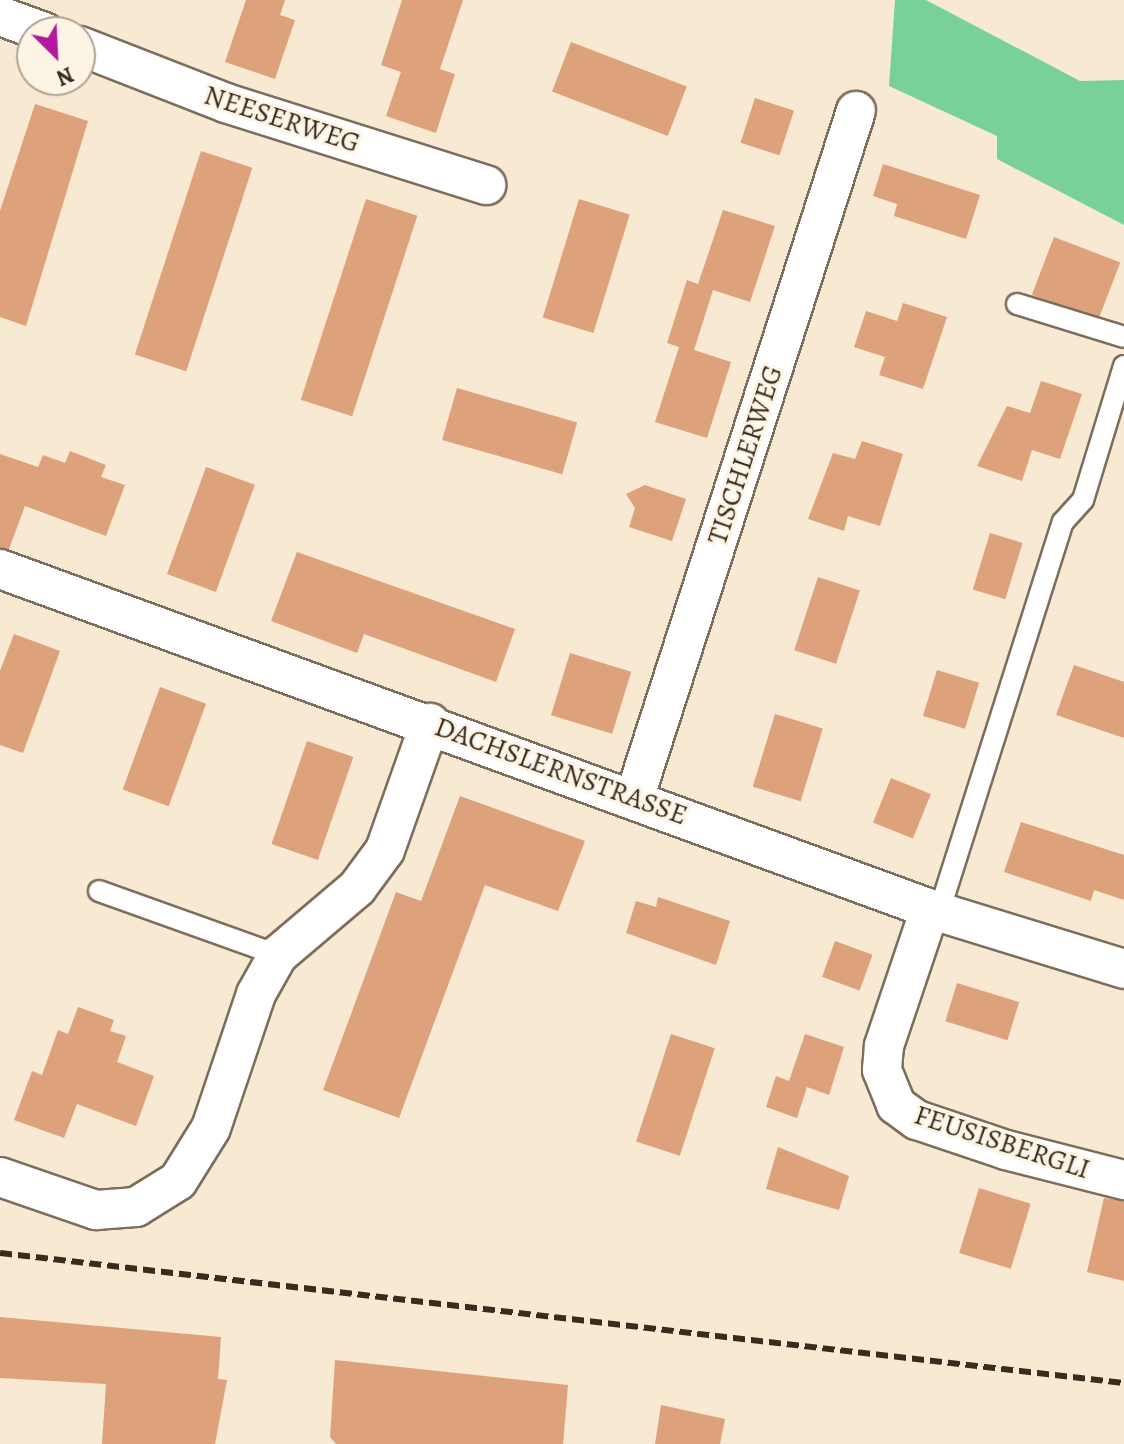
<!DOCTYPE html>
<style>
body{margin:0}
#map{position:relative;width:1124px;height:1444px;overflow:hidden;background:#f8e9d2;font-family:Alegreya,serif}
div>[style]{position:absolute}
.green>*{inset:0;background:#78d197}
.building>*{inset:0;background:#dda17b;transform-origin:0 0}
.roads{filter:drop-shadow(2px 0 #7d6d5d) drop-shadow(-2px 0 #7d6d5d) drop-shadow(0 2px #7d6d5d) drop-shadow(0 -2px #7d6d5d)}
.lane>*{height:20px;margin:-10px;padding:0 10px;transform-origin:10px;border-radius:10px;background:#fff}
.street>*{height:38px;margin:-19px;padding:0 19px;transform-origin:19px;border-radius:19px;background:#fff}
.rail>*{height:6px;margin-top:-3px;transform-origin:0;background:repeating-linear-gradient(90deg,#3b2a1e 0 12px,transparent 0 18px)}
span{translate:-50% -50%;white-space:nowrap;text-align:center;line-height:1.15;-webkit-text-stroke:6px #fcf5e5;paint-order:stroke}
.street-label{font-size:28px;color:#3b2a1e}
.north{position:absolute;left:16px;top:16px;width:80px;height:80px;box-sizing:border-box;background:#fcf5e5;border:2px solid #afa495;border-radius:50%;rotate:156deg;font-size:22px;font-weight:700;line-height:32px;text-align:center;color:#3b2a1e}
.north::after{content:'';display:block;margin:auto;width:28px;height:36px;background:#b5179e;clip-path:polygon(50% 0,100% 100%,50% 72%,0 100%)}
</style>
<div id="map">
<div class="green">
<div style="clip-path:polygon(895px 0,926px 0,1080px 81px,1124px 80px,1124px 225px,997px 159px,997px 136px,889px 86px)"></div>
</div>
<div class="building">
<div style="clip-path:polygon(246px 0,285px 0,280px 15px,295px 20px,275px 79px,225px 62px)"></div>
<div style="clip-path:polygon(402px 0,463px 0,440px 69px,455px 74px,436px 133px,386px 116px,401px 72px,381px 65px)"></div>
<div style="left:571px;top:42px;width:124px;height:53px;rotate:21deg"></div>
<div style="left:755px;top:98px;width:41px;height:47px;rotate:18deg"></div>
<div style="clip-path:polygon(35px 104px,88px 121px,26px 326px,0 317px,0 211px)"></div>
<div style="left:201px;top:151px;width:54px;height:214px;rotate:18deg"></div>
<div style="clip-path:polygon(883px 164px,980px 195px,966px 239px,894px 216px,897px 204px,873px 196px)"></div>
<div style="left:366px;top:199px;width:54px;height:211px;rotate:18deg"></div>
<div style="left:579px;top:199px;width:53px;height:124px;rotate:17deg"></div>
<div style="clip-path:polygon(723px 210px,775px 226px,750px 302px,713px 290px,694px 350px,731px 362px,707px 438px,655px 422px,679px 347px,667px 343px,687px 280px,698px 284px)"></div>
<div style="left:1054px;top:237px;width:71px;height:62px;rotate:21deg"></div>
<div style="clip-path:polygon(903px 303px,947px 317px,923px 389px,879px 375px,885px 357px,854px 347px,866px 311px,897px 321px)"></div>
<div style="clip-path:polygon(1041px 381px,1082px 394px,1060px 459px,1032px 450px,1022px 481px,977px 466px,1007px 406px,1030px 413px)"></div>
<div style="left:457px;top:388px;width:125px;height:54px;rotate:16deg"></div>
<div style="clip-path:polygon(862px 441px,903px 454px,880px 526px,848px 516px,844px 531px,808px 519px,833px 453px,855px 459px)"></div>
<div style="clip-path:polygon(70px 451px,106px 465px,101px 477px,125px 485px,106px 536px,25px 506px,9px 549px,0 548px,0 454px,38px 467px,43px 455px,65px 463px)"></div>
<div style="left:206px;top:467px;width:52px;height:114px;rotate:20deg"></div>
<div style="clip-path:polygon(645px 485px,686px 499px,672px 541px,629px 527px,635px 508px,626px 494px)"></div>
<div style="left:990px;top:533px;width:34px;height:59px;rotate:17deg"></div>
<div style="clip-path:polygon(297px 552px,515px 629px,496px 682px,364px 634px,357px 653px,271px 621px)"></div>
<div style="left:818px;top:577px;width:44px;height:77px;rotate:18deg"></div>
<div style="clip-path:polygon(14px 634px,60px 651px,23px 753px,0 745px,0 671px)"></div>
<div style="left:570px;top:653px;width:64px;height:65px;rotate:17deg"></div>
<div style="clip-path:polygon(1074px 665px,1124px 682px,1124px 738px,1056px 715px)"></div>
<div style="left:937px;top:670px;width:44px;height:48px;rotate:17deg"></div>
<div style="left:160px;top:687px;width:49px;height:109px;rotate:20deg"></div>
<div style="left:775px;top:714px;width:50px;height:76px;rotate:17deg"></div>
<div style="left:307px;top:741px;width:49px;height:109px;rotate:19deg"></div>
<div style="left:891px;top:778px;width:43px;height:48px;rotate:22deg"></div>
<div style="clip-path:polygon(460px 796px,585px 841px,558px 911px,485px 885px,399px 1118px,323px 1090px,396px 892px,421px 901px)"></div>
<div style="clip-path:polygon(1021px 822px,1124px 855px,1124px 900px,1094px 890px,1091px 901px,1004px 872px)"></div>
<div style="clip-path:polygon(658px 897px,730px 921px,716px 965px,626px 933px,636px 901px,656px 907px)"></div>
<div style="left:835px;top:941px;width:40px;height:38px;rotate:20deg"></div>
<div style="left:957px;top:983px;width:65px;height:40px;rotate:17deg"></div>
<div style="clip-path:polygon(78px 1007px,114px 1020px,110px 1031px,126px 1036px,117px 1062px,154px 1076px,136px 1126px,77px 1104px,64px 1138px,14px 1120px,32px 1071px,42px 1075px,58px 1030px,68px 1034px)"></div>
<div style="left:671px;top:1034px;width:46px;height:113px;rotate:18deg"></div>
<div style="clip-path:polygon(805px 1034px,844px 1047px,829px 1095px,807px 1087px,797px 1118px,766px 1107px,776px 1076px,789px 1081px)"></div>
<div style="clip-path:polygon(778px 1147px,849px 1176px,839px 1210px,766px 1189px)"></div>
<div style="left:979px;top:1188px;width:54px;height:68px;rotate:17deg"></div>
<div style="clip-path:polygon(1104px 1198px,1124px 1201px,1124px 1281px,1087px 1272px)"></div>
<div style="clip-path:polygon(0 1317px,221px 1337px,218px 1379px,227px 1380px,215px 1444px,102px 1444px,106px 1384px,0 1378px)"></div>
<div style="clip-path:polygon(335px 1360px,568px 1385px,563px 1444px,336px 1444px,330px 1437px)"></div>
<div style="clip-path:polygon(661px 1405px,725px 1419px,720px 1444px,655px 1444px)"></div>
</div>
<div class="roads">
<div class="lane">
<div style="left:1017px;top:304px;width:112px;rotate:17.1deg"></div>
<div style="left:99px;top:891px;width:190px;rotate:19.7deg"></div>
<div style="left:939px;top:912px;width:409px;rotate:-72.4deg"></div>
<div style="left:1063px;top:522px;width:30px;rotate:-48deg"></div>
<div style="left:1083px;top:500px;width:140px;rotate:-73deg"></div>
</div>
<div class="street">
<div style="left:0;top:16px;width:47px;rotate:20deg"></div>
<div style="left:80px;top:46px;width:157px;rotate:21.3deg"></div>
<div style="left:226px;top:103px;width:273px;rotate:17.5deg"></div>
<div style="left:0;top:569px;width:1000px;rotate:20.07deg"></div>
<div style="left:939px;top:912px;width:194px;rotate:17.1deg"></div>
<div style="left:634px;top:799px;width:723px;rotate:-72.12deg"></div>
<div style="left:930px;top:909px;width:145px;rotate:108.6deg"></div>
<div style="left:884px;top:1046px;width:24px;rotate:95deg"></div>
<div style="left:882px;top:1070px;width:38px;rotate:68deg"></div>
<div style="left:896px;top:1105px;width:26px;rotate:36deg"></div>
<div style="left:917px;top:1120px;width:94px;rotate:18.6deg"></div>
<div style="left:1006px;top:1150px;width:122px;rotate:14.3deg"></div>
<div style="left:0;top:1177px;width:102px;rotate:19deg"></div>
<div style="left:96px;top:1210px;width:40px;rotate:-4.3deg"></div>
<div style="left:136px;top:1207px;width:49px;rotate:-31.8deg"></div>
<div style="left:178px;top:1181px;width:62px;rotate:-58.1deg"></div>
<div style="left:211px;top:1128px;width:141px;rotate:-71.4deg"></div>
<div style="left:256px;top:994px;width:45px;rotate:-60.6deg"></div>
<div style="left:278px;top:955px;width:104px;rotate:-40.3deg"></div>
<div style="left:357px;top:888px;width:47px;rotate:-53.6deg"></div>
<div style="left:385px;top:850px;width:135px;rotate:-70.5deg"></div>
</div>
</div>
<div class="rail">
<div style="left:0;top:1253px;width:1131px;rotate:6.6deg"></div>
</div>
<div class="street-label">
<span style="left:282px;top:119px;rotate:18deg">NEESERWEG</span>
<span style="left:745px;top:455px;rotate:-72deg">TISCHLERWEG</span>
<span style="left:561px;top:771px;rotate:20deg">DACHSLERNSTRASSE</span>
<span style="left:1002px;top:1142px;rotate:18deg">FEUSISBERGLI</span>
</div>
<div class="north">N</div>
</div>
